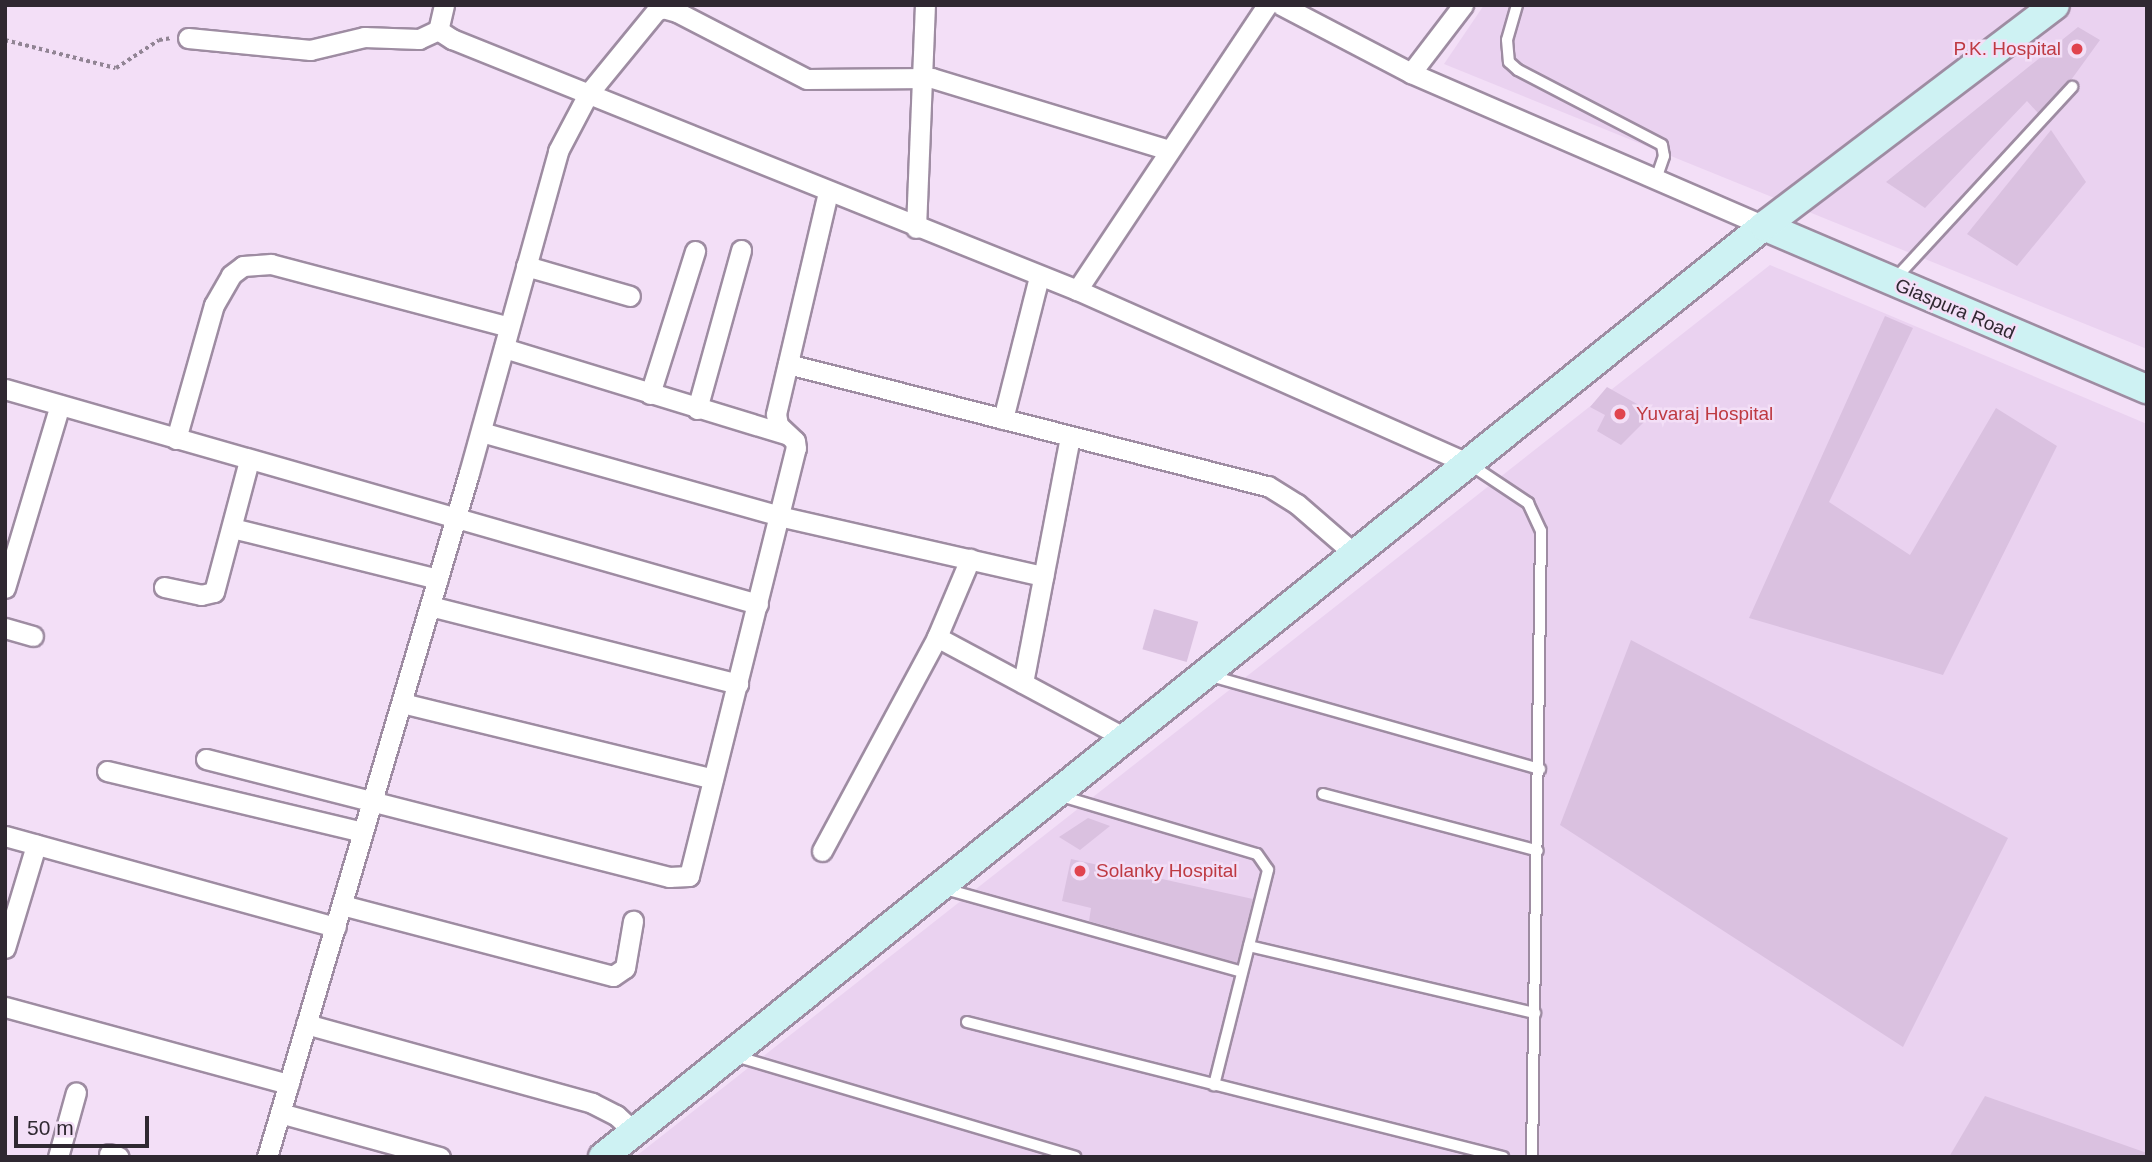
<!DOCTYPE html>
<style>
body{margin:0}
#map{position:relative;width:2152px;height:1162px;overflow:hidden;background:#f3dff7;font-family:Helvetica,sans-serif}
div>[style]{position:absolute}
.built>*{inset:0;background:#ead2f0}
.building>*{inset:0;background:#dac1e0;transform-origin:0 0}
.path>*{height:3.5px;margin-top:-1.75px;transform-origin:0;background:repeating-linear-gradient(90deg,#918494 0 3.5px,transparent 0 7px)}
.roads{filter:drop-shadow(2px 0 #9e8ca2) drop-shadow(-2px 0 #9e8ca2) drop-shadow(0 2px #9e8ca2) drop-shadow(0 -2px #9e8ca2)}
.lane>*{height:10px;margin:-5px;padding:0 5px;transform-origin:5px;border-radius:5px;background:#fff}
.street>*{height:19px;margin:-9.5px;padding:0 9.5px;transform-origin:9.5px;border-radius:9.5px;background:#fff}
.secondary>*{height:28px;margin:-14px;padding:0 14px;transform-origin:14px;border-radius:14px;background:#cef2f3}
.dots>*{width:19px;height:19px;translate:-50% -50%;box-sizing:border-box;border:4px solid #f3dff7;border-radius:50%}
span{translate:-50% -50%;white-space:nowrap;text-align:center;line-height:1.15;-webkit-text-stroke:5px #f3dff7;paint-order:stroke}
.health-label{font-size:19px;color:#be3a42}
.right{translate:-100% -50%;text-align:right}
.left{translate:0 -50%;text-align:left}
.street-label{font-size:19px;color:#2f2831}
.frame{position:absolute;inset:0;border:7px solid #2f2831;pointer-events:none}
.scale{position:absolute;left:14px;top:1116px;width:135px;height:32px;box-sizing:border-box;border:4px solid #2f2831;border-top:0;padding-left:9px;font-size:21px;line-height:24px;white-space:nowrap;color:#2f2831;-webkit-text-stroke:5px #f3dff7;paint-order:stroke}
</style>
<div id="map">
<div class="built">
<div style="clip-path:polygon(1484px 5px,2147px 5px,2147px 349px,1444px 64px)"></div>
<div style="clip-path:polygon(1770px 265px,2147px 424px,2147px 1157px,635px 1157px)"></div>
</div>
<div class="building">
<div style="clip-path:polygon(2078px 27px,2100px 40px,2071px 80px,2038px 113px,2027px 101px,1925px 208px,1886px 182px)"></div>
<div style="clip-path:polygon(2051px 130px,2086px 182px,2017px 266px,1967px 234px)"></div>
<div style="clip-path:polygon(1885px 316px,1913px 328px,1829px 502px,1910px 555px,1996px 408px,2057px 446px,1943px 675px,1749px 618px)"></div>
<div style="clip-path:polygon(1607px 387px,1653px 413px,1621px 445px,1597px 431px,1605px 415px,1590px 407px)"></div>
<div style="left:1154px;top:609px;width:46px;height:42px;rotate:16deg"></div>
<div style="clip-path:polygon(1631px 640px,2008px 838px,1903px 1047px,1560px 825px)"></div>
<div style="clip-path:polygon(1088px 818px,1110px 826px,1080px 850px,1059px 837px)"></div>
<div style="clip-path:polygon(1071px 859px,1253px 899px,1237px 963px,1089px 921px,1091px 908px,1062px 901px)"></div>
<div style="clip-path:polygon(1985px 1096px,2147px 1153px,2147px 1157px,1949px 1157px)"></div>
</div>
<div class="path">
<div style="left:5px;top:40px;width:114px;rotate:14.2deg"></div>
<div style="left:116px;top:68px;width:51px;rotate:-33.1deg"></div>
<div style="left:159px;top:40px;width:13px;rotate:-9deg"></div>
</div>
<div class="roads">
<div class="lane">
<div style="left:1517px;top:5px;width:36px;rotate:106deg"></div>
<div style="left:1507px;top:40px;width:22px;rotate:85deg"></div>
<div style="left:1509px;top:62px;width:12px;rotate:42deg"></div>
<div style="left:1518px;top:70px;width:162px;rotate:27.5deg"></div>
<div style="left:1662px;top:145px;width:11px;rotate:80deg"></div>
<div style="left:1664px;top:156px;width:24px;rotate:109deg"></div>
<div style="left:1894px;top:280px;width:263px;rotate:-47.3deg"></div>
<div style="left:1471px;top:465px;width:69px;rotate:33.7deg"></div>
<div style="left:1528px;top:503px;width:31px;rotate:65deg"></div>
<div style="left:1541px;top:531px;width:626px;rotate:90.82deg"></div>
<div style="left:1211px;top:676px;width:342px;rotate:15.8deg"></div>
<div style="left:1323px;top:794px;width:222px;rotate:14.8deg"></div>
<div style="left:1061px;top:796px;width:204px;rotate:16.5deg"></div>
<div style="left:1257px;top:854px;width:19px;rotate:55deg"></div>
<div style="left:1268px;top:870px;width:222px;rotate:104.1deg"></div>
<div style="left:945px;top:889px;width:308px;rotate:15.6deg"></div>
<div style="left:1249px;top:946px;width:294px;rotate:13.2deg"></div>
<div style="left:967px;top:1022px;width:553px;rotate:14.14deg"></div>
<div style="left:735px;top:1056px;width:355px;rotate:16.5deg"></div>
</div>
<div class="street">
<div style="left:444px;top:5px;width:26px;rotate:103deg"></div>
<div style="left:438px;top:30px;width:17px;rotate:33deg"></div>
<div style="left:452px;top:39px;width:674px;rotate:21.88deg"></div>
<div style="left:1077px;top:290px;width:431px;rotate:23.9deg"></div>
<div style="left:1281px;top:5px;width:147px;rotate:27.6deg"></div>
<div style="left:1411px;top:73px;width:385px;rotate:23.4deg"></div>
<div style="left:188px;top:38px;width:123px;rotate:5.6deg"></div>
<div style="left:310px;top:50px;width:56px;rotate:-13.5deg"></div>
<div style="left:364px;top:37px;width:55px;rotate:2.1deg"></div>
<div style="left:419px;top:39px;width:21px;rotate:-25deg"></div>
<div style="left:1411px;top:73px;width:86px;rotate:-52.6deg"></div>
<div style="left:916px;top:228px;width:223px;rotate:-87.7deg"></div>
<div style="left:526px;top:266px;width:108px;rotate:16.1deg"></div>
<div style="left:1077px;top:290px;width:343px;rotate:-56.3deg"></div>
<div style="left:504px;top:348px;width:295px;rotate:17deg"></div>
<div style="left:788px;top:364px;width:495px;rotate:14.3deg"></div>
<div style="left:1268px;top:486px;width:34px;rotate:32deg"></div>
<div style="left:1297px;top:504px;width:79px;rotate:40.9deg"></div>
<div style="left:5px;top:389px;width:783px;rotate:15.94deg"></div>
<div style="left:650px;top:394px;width:150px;rotate:-72.5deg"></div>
<div style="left:697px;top:409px;width:165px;rotate:-74.5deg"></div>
<div style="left:1003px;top:419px;width:146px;rotate:-75.8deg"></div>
<div style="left:481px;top:432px;width:310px;rotate:15.7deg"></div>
<div style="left:779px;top:516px;width:271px;rotate:12.8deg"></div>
<div style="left:176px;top:439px;width:139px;rotate:-74.2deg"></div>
<div style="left:214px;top:305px;width:34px;rotate:-60deg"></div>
<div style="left:231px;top:275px;width:15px;rotate:-37deg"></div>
<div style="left:243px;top:266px;width:28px;rotate:-4deg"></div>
<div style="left:271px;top:264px;width:246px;rotate:14.8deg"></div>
<div style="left:232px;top:528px;width:212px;rotate:13.9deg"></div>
<div style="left:164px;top:587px;width:38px;rotate:12deg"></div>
<div style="left:201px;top:595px;width:13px;rotate:-13deg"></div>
<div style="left:214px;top:592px;width:137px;rotate:-75.1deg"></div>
<div style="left:5px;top:588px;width:191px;rotate:-73.3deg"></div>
<div style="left:430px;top:606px;width:318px;rotate:14.2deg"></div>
<div style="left:5px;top:628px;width:29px;rotate:16deg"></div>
<div style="left:937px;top:637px;width:216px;rotate:28.2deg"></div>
<div style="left:1023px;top:683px;width:251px;rotate:-79.2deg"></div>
<div style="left:402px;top:703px;width:320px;rotate:13.7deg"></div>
<div style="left:206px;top:759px;width:478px;rotate:14.3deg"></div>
<div style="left:669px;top:877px;width:20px;rotate:-3deg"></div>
<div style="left:689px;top:876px;width:441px;rotate:-76deg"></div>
<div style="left:796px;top:448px;width:7px;rotate:-98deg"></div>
<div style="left:795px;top:441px;width:23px;rotate:-137deg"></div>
<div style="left:778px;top:425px;width:11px;rotate:-100deg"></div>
<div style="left:776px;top:414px;width:227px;rotate:-76.8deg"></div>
<div style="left:107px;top:771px;width:263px;rotate:13.4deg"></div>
<div style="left:5px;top:836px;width:343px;rotate:15.4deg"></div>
<div style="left:822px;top:851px;width:243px;rotate:-61.7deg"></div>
<div style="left:937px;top:637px;width:85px;rotate:-67.1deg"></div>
<div style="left:342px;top:905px;width:280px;rotate:14.7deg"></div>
<div style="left:613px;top:976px;width:14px;rotate:-34deg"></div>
<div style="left:625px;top:968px;width:48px;rotate:-80.3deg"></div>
<div style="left:5px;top:948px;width:108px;rotate:-73.2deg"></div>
<div style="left:5px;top:1007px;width:294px;rotate:15.2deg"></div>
<div style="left:306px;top:1024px;width:297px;rotate:15.4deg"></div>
<div style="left:592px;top:1103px;width:27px;rotate:27deg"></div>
<div style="left:616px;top:1115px;width:25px;rotate:43deg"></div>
<div style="left:280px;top:1113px;width:166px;rotate:15.4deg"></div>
<div style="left:109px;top:1154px;width:10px;rotate:17deg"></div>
<div style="left:58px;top:1157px;width:67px;rotate:-74.5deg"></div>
<div style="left:267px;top:1157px;width:713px;rotate:-73.55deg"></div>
<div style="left:469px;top:473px;width:334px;rotate:-74.5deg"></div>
<div style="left:558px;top:151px;width:64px;rotate:-62.2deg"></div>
<div style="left:588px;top:94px;width:107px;rotate:-50.7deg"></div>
<div style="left:656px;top:11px;width:8px;rotate:-23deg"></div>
<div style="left:663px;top:8px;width:15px;rotate:16deg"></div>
<div style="left:677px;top:12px;width:146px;rotate:27.3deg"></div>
<div style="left:807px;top:79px;width:125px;rotate:-0.5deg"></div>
<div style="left:932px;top:78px;width:248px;rotate:16.9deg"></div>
</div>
<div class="secondary">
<div style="left:1764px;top:226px;width:416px;rotate:23.1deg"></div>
<div style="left:603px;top:1157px;width:1488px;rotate:-38.73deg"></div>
<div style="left:1764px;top:226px;width:365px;rotate:-37.2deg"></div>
</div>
</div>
<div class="dots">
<div style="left:2077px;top:49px;background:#e0444e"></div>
<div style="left:1620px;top:414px;background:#e0444e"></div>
<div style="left:1080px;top:871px;background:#e0444e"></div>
</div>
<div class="health-label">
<span class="right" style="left:2061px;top:49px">P.K. Hospital</span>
<span class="left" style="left:1636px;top:414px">Yuvaraj Hospital</span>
<span class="left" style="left:1096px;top:871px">Solanky Hospital</span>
</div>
<div class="street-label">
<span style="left:1955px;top:309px;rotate:23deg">Giaspura Road</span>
</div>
<div class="frame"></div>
<div class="scale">50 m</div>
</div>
